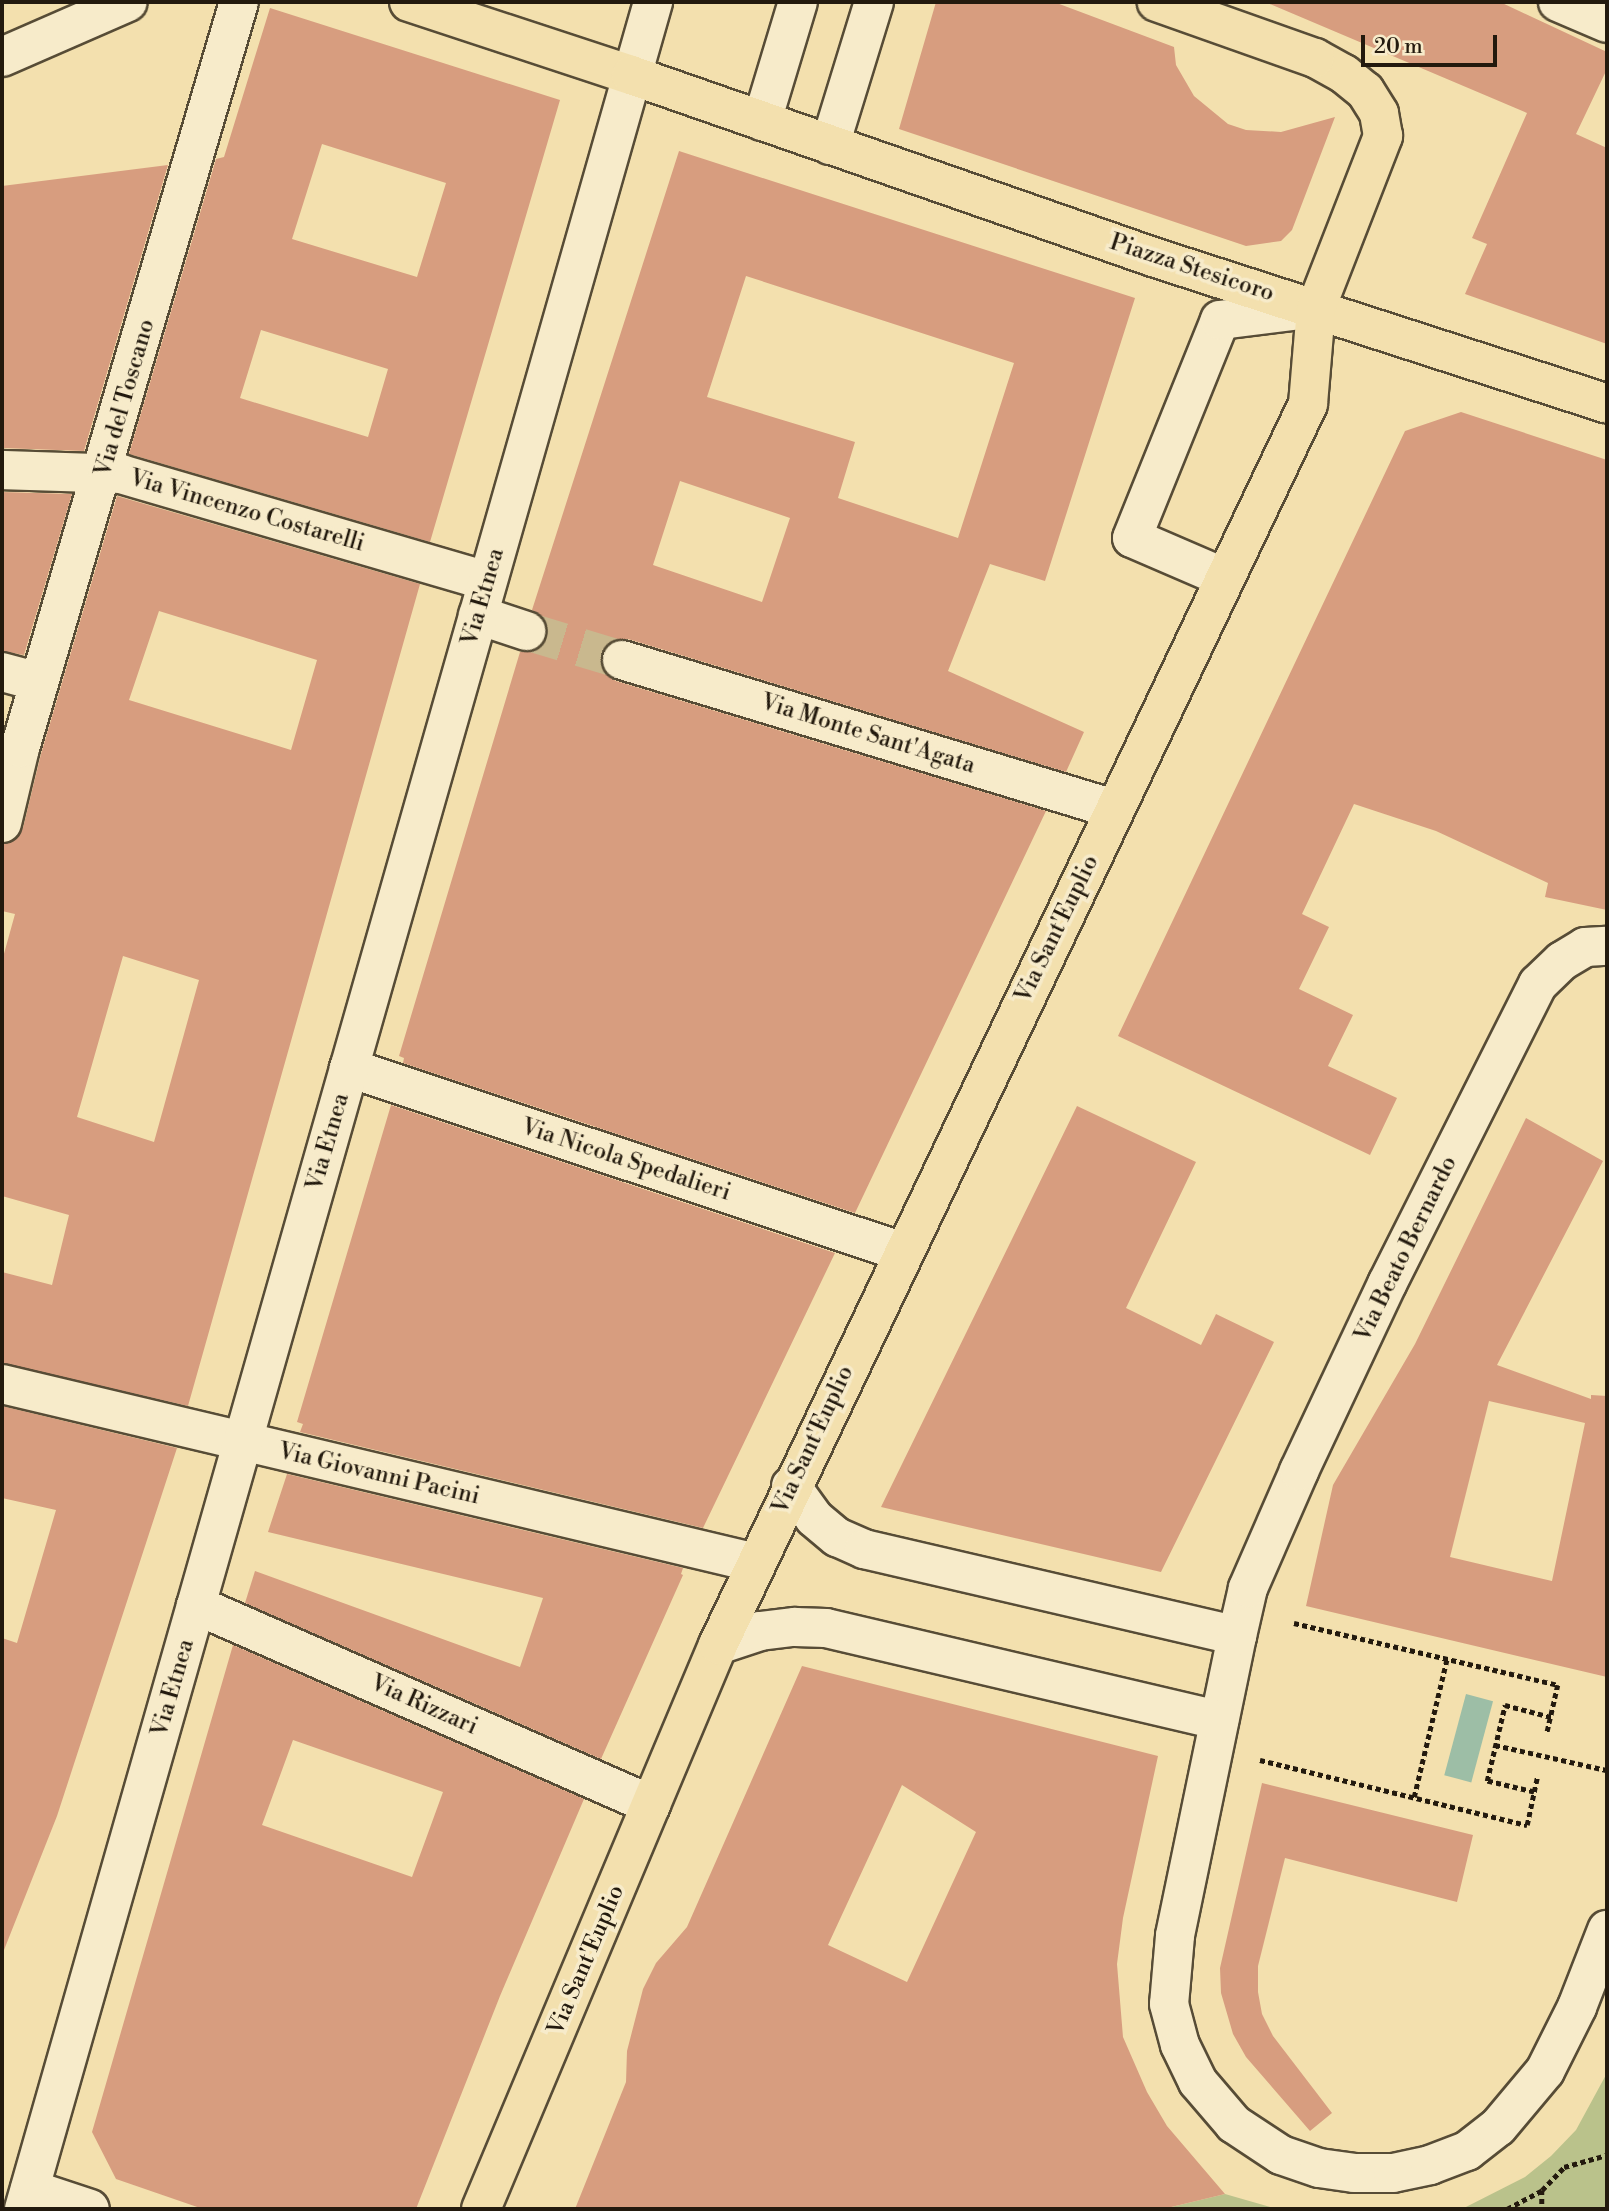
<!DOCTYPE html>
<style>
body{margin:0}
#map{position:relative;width:1609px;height:2211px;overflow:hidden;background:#f3e0ae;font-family:"Libre Bodoni",serif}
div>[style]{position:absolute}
.green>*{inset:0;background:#bac28b}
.water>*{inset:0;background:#9dbea6;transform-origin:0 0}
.building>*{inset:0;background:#d79d7f}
.minor-tunnel>*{height:38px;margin-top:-19px;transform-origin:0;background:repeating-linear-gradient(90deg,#c9b88e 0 38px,transparent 0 57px)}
.path>*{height:4.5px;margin-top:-2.25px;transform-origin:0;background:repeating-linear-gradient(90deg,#231a0e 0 5px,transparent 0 8.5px)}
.roads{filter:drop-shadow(2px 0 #574c36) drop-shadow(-2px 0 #574c36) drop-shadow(0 2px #574c36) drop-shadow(0 -2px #574c36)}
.minor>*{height:38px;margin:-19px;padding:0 19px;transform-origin:19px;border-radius:19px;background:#f7ebca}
.major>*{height:38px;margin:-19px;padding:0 19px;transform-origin:19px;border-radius:19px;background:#f3e0ae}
span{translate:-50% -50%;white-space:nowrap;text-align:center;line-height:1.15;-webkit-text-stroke:7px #f7ebca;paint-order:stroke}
.street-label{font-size:23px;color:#231a0e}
.frame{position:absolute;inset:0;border:4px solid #231a0e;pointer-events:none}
.scale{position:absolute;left:1361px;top:35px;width:136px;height:32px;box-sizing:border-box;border:4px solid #231a0e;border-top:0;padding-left:9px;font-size:21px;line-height:24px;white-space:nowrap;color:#231a0e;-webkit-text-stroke:5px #f7ebca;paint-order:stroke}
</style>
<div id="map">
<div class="green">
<div style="clip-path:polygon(1607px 2073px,1607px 2209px,1462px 2209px,1525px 2177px,1551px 2156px,1576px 2130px)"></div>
<div style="clip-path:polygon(1225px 2194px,1277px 2209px,1163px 2209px)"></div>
</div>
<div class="water">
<div style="left:1466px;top:1694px;width:28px;height:84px;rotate:15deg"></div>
</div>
<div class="building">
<div style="clip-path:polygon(936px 2px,1054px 2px,1174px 47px,1176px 65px,1194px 96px,1228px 124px,1246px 130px,1281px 132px,1335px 117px,1292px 230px,1281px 241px,1246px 246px,899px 129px)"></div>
<div style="clip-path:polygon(1265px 2px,1500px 2px,1607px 52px,1607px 69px,1576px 134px,1607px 148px,1607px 344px,1465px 294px,1487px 244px,1472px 238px,1527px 113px)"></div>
<div style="clip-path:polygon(evenodd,270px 8px,560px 100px,430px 542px,129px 454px,216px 159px,224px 157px,270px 8px,322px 144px,446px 183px,417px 277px,292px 239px,322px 144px,270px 8px,261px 330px,388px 369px,368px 437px,240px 398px,261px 330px)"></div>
<div style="clip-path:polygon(evenodd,679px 151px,1135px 298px,1045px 581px,990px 564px,948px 671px,1084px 732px,1066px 772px,628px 639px,616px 639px,607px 645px,601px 653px,601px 666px,607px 675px,616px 681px,1046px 811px,855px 1213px,403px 1063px,404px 1058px,399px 1056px,520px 652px,530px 652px,540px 648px,547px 637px,547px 627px,543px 617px,532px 610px,679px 151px,746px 276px,1014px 363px,958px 538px,838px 498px,855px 442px,707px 397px,746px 276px,679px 151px,680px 481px,790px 518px,762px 602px,653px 565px,680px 481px)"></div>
<div style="clip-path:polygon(168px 165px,84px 451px,2px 448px,2px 186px)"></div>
<div style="clip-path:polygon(1461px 412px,1607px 460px,1607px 910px,1545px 897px,1548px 883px,1436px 831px,1354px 804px,1302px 914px,1329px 927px,1299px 989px,1353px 1015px,1328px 1066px,1397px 1098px,1370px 1155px,1118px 1036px,1405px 431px)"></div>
<div style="clip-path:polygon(2px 492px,72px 494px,24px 655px,2px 651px)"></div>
<div style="clip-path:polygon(evenodd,117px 496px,420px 584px,188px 1406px,2px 1363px,2px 1272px,52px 1285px,69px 1215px,2px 1196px,2px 961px,15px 914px,2px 911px,2px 844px,17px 838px,23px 828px,41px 754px,117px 496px,159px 611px,317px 660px,291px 750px,129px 700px,159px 611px,117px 496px,123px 956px,199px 980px,154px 1142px,77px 1117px,123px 956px)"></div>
<div style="clip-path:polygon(391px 1105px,835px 1253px,703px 1528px,300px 1432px,303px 1424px,297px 1422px)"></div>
<div style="clip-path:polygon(1077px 1106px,1196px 1162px,1126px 1308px,1201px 1345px,1216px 1314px,1274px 1342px,1161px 1572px,881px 1507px)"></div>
<div style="clip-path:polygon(evenodd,1526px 1118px,1603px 1161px,1497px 1365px,1591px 1399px,1591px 1395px,1607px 1396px,1607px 1677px,1306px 1606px,1333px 1485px,1415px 1344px,1526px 1118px,1489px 1401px,1585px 1423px,1552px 1581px,1450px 1557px,1489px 1401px)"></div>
<div style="clip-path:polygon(2px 1406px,177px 1448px,57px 1816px,4px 1950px,2px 1949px,2px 1638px,17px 1643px,56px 1510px,2px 1498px)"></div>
<div style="clip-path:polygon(287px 1474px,683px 1568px,681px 1574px,683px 1575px,601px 1759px,245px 1603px,255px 1571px,520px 1667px,543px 1598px,268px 1532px)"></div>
<div style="clip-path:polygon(evenodd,233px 1645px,584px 1799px,500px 1996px,416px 2209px,203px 2209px,116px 2179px,92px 2132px,233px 1645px,293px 1740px,443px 1792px,412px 1877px,262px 1825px,293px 1740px)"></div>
<div style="clip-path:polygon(evenodd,802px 1666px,1158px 1756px,1123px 1918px,1117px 1964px,1123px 2037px,1147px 2092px,1167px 2126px,1225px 2194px,1163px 2209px,575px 2209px,626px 2082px,627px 2051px,643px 1989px,656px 1963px,687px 1927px,802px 1666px,902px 1785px,976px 1832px,907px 1982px,828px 1945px,902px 1785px)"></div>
<div style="clip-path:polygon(1262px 1783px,1473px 1835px,1457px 1902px,1285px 1858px,1258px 1966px,1258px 1992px,1262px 2014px,1273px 2036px,1332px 2113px,1310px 2131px,1246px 2057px,1233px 2034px,1221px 1993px,1220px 1968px)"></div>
</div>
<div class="minor-tunnel">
<div style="left:526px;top:631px;width:100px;rotate:16.8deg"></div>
</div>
<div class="path">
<div style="left:1294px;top:1623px;width:271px;rotate:13.2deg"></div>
<div style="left:1558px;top:1685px;width:49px;rotate:102.9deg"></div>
<div style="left:1495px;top:1745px;width:114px;rotate:12.7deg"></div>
<div style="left:1260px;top:1760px;width:275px;rotate:13.7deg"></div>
<div style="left:1527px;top:1825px;width:48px;rotate:-78deg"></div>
<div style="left:1534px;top:1792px;width:48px;rotate:-166.8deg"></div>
<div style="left:1487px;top:1781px;width:78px;rotate:-76.7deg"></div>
<div style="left:1505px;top:1705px;width:48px;rotate:14.6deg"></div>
<div style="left:1414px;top:1797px;width:142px;rotate:-76.6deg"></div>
<div style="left:1542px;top:2190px;width:19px;rotate:90deg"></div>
<div style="left:1507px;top:2209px;width:40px;rotate:-28deg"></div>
<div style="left:1542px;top:2190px;width:32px;rotate:-46deg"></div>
<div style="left:1564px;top:2167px;width:45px;rotate:-15.6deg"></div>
</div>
<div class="roads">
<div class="minor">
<div style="left:1558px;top:2px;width:53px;rotate:23.2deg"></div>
<div style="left:2px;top:57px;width:137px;rotate:-23.6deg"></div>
<div style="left:762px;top:121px;width:124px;rotate:-73.2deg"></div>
<div style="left:830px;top:145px;width:150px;rotate:-72.9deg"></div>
<div style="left:2px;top:470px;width:119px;rotate:1.9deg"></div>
<div style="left:121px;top:474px;width:381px;rotate:16.3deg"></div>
<div style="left:1225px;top:578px;width:101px;rotate:-156.7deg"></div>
<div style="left:1132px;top:538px;width:235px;rotate:-68deg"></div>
<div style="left:1220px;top:320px;width:97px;rotate:-7.1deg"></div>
<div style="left:478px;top:615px;width:51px;rotate:18.4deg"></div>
<div style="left:622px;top:660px;width:514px;rotate:16.85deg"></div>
<div style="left:2px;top:672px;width:38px;rotate:15deg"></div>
<div style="left:2px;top:823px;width:77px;rotate:-76.5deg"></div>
<div style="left:20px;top:748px;width:777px;rotate:-73.64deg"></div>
<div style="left:349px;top:1068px;width:584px;rotate:18.37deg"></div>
<div style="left:2px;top:1384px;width:775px;rotate:13.35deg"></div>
<div style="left:791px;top:1486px;width:39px;rotate:54deg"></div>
<div style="left:814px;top:1518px;width:30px;rotate:40deg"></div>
<div style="left:837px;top:1537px;width:30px;rotate:24deg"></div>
<div style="left:864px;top:1549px;width:383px;rotate:13.1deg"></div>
<div style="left:1237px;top:1636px;width:306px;rotate:101.7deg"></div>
<div style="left:1175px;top:1936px;width:68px;rotate:95deg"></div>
<div style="left:1169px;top:2004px;width:42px;rotate:75deg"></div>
<div style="left:1180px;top:2045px;width:41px;rotate:64.1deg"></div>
<div style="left:1198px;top:2082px;width:55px;rotate:49.4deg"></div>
<div style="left:1234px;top:2124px;width:56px;rotate:33.4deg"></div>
<div style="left:1281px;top:2155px;width:40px;rotate:18.9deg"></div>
<div style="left:1319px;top:2168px;width:35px;rotate:8deg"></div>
<div style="left:1354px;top:2173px;width:39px"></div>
<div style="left:1393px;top:2173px;width:38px;rotate:-12deg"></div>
<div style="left:1430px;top:2165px;width:40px;rotate:-21deg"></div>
<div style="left:1467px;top:2151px;width:39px;rotate:-38deg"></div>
<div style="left:1498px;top:2127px;width:73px;rotate:-50deg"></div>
<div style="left:1545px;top:2071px;width:72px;rotate:-63.4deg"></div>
<div style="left:1577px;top:2007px;width:83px;rotate:-68.7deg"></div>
<div style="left:196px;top:1605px;width:497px;rotate:23.7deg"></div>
<div style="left:1237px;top:1636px;width:49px;rotate:-77.1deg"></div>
<div style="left:1248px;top:1588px;width:128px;rotate:-66.4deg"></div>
<div style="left:1299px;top:1471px;width:207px;rotate:-64.8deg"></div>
<div style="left:1387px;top:1284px;width:336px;rotate:-63.3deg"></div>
<div style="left:1538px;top:984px;width:33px;rotate:-44deg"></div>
<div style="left:1562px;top:961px;width:27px;rotate:-31deg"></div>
<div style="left:1585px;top:947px;width:22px;rotate:-3deg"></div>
<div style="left:718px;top:1645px;width:44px;rotate:-18.4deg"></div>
<div style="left:760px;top:1631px;width:35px;rotate:-7deg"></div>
<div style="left:795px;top:1627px;width:31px;rotate:2deg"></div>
<div style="left:826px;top:1628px;width:404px;rotate:13.2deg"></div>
<div style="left:30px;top:2189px;width:63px;rotate:18.4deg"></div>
<div style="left:24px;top:2209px;width:2295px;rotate:-74.09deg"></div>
</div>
<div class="major">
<div style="left:409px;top:2px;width:234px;rotate:18.2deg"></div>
<div style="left:631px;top:75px;width:553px;rotate:19.22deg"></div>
<div style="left:1153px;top:257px;width:477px;rotate:17.9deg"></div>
<div style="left:481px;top:2209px;width:612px;rotate:-67.21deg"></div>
<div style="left:718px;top:1645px;width:1374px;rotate:-64.57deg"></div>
<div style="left:1308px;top:404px;width:96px;rotate:-85.2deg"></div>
<div style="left:1316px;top:308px;width:185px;rotate:-68.7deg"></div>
<div style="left:1383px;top:136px;width:23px;rotate:-100deg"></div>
<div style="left:1379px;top:113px;width:26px;rotate:-122deg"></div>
<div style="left:1365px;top:91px;width:27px;rotate:-141deg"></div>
<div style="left:1344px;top:74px;width:33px;rotate:-151deg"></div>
<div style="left:1315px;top:58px;width:168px;rotate:-160.5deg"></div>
</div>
</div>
<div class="street-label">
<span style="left:1192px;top:268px;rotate:18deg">Piazza Stesicoro</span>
<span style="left:125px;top:398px;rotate:-74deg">Via del Toscano</span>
<span style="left:247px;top:511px;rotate:16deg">Via Vincenzo Costarelli</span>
<span style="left:483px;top:597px;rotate:-74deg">Via Etnea</span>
<span style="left:868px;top:734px;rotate:17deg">Via Monte Sant'Agata</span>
<span style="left:1057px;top:929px;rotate:-64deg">Via Sant'Euplio</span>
<span style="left:328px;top:1142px;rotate:-74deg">Via Etnea</span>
<span style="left:626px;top:1160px;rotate:18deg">Via Nicola Spedalieri</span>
<span style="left:1406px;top:1249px;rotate:-64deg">Via Beato Bernardo</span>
<span style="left:813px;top:1440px;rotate:-65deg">Via Sant'Euplio</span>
<span style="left:379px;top:1474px;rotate:13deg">Via Giovanni Pacini</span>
<span style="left:173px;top:1688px;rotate:-74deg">Via Etnea</span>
<span style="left:424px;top:1705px;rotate:24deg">Via Rizzari</span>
<span style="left:586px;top:1960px;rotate:-67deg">Via Sant'Euplio</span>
</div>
<div class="frame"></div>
<div class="scale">20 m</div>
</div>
